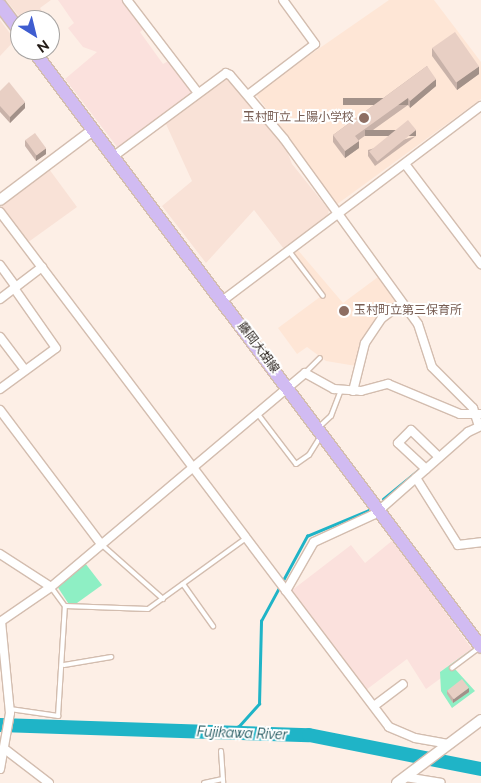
<!DOCTYPE html>
<meta charset="utf-8">
<style>
body{margin:0}
#map{position:relative;width:481px;height:783px;overflow:hidden;background:#fdefe6;font-family:Raleway,"Noto Sans JP",sans-serif}
div>[style]{position:absolute}
.commercial>*{inset:0;background:#fbe1dd}
.industrial>*{inset:0;background:#f9e2d7}
.built>*{inset:0;background:#fee6d6}
.green>*{inset:0;background:#8eefc4}
.stream>*{height:2.5px;margin:-1.25px;padding:0 1.25px;transform-origin:1.25px;border-radius:1.25px;background:#1fb4c7}
.river>*{height:14px;margin:-7px;padding:0 7px;transform-origin:7px;border-radius:7px;background:#1fb4c7}
.roads{filter:drop-shadow(1px 0 #d3bdaf) drop-shadow(-1px 0 #d3bdaf) drop-shadow(0 1px #d3bdaf) drop-shadow(0 -1px #d3bdaf)}
.service>*{height:4px;margin:-2px;padding:0 2px;transform-origin:2px;border-radius:2px;background:#fff}
.minor>*{height:8px;margin:-4px;padding:0 4px;transform-origin:4px;border-radius:4px;background:#fff}
.tertiary>*{height:10px;margin:-5px;padding:0 5px;transform-origin:5px;border-radius:5px;background:#fff}
.primary>*{height:12px;margin:-6px;padding:0 6px;transform-origin:6px;border-radius:6px;background:#d1bbf2}
.wall>*{inset:0;background:#c8b2a9}
.shaded-wall>*{inset:0;background:#a29189;transform-origin:0 0}
.building>*{inset:0;background:#e8cfc4;transform-origin:0 0}
.dots>*{width:14px;height:14px;translate:-50% -50%;box-sizing:border-box;border:2px solid #fff;border-radius:50%}
span{translate:-50% -50%;white-space:nowrap;text-align:center;line-height:1.15;-webkit-text-stroke:4px #fff;paint-order:stroke}
.education-label{font-size:12px;color:#785e54}
.right{translate:-100% -50%;text-align:right}
.left{translate:0 -50%;text-align:left}
.street-label{font-size:12px;color:#241c17}
.water-label{font-size:14px;color:#0d4950;font-style:italic}
.north{position:absolute;left:10px;top:10px;width:50px;height:50px;box-sizing:border-box;background:#fff;border:1px solid #a7a4a2;border-radius:50%;rotate:144deg;font-size:14px;font-weight:700;line-height:20px;text-align:center;color:#241c17}
.north::after{content:'';display:block;margin:auto;width:18px;height:22px;background:#3f5dd0;clip-path:polygon(50% 0,100% 100%,50% 72%,0 100%)}
</style>
<div id="map">
<div class="commercial">
<div style="clip-path:polygon(58px 0,124px 0,145px 28px,140px 32px,163px 64px,170px 60px,194px 92px,118px 148px,65px 79px,97px 52px,83px 47px,68px 28px,74px 23px)"></div>
<div style="clip-path:polygon(393px 540px,472px 649px,441px 671px,441px 678px,426px 689px,407px 659px,366px 690px,291px 591px,351px 545px,365px 563px)"></div>
</div>
<div class="industrial">
<div style="clip-path:polygon(6px 0,51px 0,40px 8px,44px 14px,36px 20px,22px 20px)"></div>
<div style="clip-path:polygon(0 20px,15px 40px,0 56px)"></div>
<div style="clip-path:polygon(227px 77px,285px 146px,292px 164px,329px 210px,328px 215px,284px 249px,254px 210px,206px 263px,162px 206px,192px 181px,166px 124px)"></div>
<div style="clip-path:polygon(49px 169px,77px 207px,27px 243px,2px 210px,2px 203px)"></div>
</div>
<div class="built">
<div style="clip-path:polygon(389px 0,434px 0,481px 62px,481px 99px,336px 205px,255px 93px)"></div>
<div style="clip-path:polygon(297px 249px,343px 303px,378px 277px,396px 301px,369px 329px,356px 366px,326px 361px,307px 347px,297px 354px,278px 328px,320px 297px,288px 256px)"></div>
</div>
<div class="green">
<div style="clip-path:polygon(85px 563px,102px 585px,77px 603px,68px 603px,57px 586px)"></div>
<div style="clip-path:polygon(472px 649px,475px 654px,455px 669px,475px 691px,452px 708px,441px 691px,440px 672px)"></div>
</div>
<div class="stream">
<div style="left:383px;top:499px;width:122px;rotate:-39.3deg"></div>
<div style="left:226px;top:731px;width:14px;rotate:-21deg"></div>
<div style="left:239px;top:726px;width:30px;rotate:-48deg"></div>
<div style="left:259px;top:704px;width:83px;rotate:-88.6deg"></div>
<div style="left:261px;top:621px;width:97px;rotate:-61.6deg"></div>
<div style="left:307px;top:536px;width:67px;rotate:-22.8deg"></div>
</div>
<div class="river">
<div style="left:0;top:725px;width:309px;rotate:1.9deg"></div>
<div style="left:309px;top:735px;width:175px;rotate:11.2deg"></div>
</div>
<div class="roads">
<div class="service">
<div style="left:289px;top:251px;width:56px;rotate:52.9deg"></div>
<div style="left:305px;top:373px;width:21px;rotate:-45deg"></div>
<div style="left:257px;top:413px;width:64px;rotate:52.6deg"></div>
<div style="left:296px;top:464px;width:16px;rotate:-35deg"></div>
<div style="left:309px;top:455px;width:22px;rotate:-58deg"></div>
<div style="left:318px;top:428px;width:18px;rotate:-43deg"></div>
<div style="left:331px;top:416px;width:28px;rotate:-69deg"></div>
<div style="left:101px;top:544px;width:83px;rotate:41.6deg"></div>
<div style="left:183px;top:584px;width:52px;rotate:54.5deg"></div>
<div style="left:51px;top:587px;width:24px;rotate:54deg"></div>
<div style="left:65px;top:606px;width:83px;rotate:2.1deg"></div>
<div style="left:148px;top:609px;width:121px;rotate:-35.9deg"></div>
<div style="left:64px;top:665px;width:48px;rotate:-9.7deg"></div>
<div style="left:452px;top:668px;width:34px;rotate:-37deg"></div>
<div style="left:10px;top:709px;width:49px;rotate:8.3deg"></div>
<div style="left:58px;top:716px;width:110px;rotate:-86.4deg"></div>
<div style="left:221px;top:751px;width:32px;rotate:86deg"></div>
<div style="left:204px;top:783px;width:19px;rotate:-12deg"></div>
</div>
<div class="minor">
<div style="left:127px;top:0;width:117px;rotate:52.6deg"></div>
<div style="left:248px;top:95px;width:84px;rotate:-37.3deg"></div>
<div style="left:315px;top:44px;width:54px;rotate:-126deg"></div>
<div style="left:114px;top:156px;width:139px;rotate:-36.5deg"></div>
<div style="left:226px;top:73px;width:4px;rotate:27deg"></div>
<div style="left:230px;top:75px;width:84px;rotate:49.8deg"></div>
<div style="left:284px;top:139px;width:228px;rotate:54.1deg"></div>
<div style="left:418px;top:324px;width:45px;rotate:72deg"></div>
<div style="left:432px;top:367px;width:58px;rotate:45deg"></div>
<div style="left:473px;top:408px;width:19px;rotate:72deg"></div>
<div style="left:405px;top:164px;width:126px;rotate:52.8deg"></div>
<div style="left:0;top:212px;width:645px;rotate:52.93deg"></div>
<div style="left:389px;top:727px;width:28px;rotate:23deg"></div>
<div style="left:415px;top:738px;width:35px;rotate:10deg"></div>
<div style="left:0;top:265px;width:27px;rotate:54deg"></div>
<div style="left:0;top:299px;width:53px;rotate:-37.3deg"></div>
<div style="left:222px;top:301px;width:324px;rotate:-37deg"></div>
<div style="left:0;top:337px;width:41px;rotate:52.9deg"></div>
<div style="left:0;top:389px;width:69px;rotate:-36.2deg"></div>
<div style="left:56px;top:348px;width:73px;rotate:-125deg"></div>
<div style="left:353px;top:391px;width:49px;rotate:-76deg"></div>
<div style="left:365px;top:343px;width:30px;rotate:-56deg"></div>
<div style="left:382px;top:318px;width:25px;rotate:-37deg"></div>
<div style="left:0;top:410px;width:168px;rotate:53deg"></div>
<div style="left:426px;top:469px;width:38px;rotate:-137deg"></div>
<div style="left:398px;top:443px;width:18px;rotate:-45deg"></div>
<div style="left:411px;top:430px;width:39px;rotate:44deg"></div>
<div style="left:416px;top:478px;width:79px;rotate:57.9deg"></div>
<div style="left:458px;top:545px;width:23px;rotate:-7deg"></div>
<div style="left:0;top:554px;width:61px;rotate:32.9deg"></div>
<div style="left:286px;top:591px;width:56px;rotate:-60.3deg"></div>
<div style="left:314px;top:542px;width:67px;rotate:-24.7deg"></div>
<div style="left:375px;top:514px;width:124px;rotate:-41.4deg"></div>
<div style="left:468px;top:432px;width:14px;rotate:-25deg"></div>
<div style="left:0;top:622px;width:62px;rotate:-34.5deg"></div>
<div style="left:51px;top:587px;width:332px;rotate:-40.1deg"></div>
<div style="left:305px;top:373px;width:33px;rotate:29deg"></div>
<div style="left:334px;top:389px;width:27px;rotate:4deg"></div>
<div style="left:361px;top:391px;width:28px;rotate:-15deg"></div>
<div style="left:388px;top:384px;width:78px;rotate:22.6deg"></div>
<div style="left:460px;top:414px;width:21px"></div>
<div style="left:374px;top:706px;width:36px;rotate:-37deg"></div>
<div style="left:6px;top:750px;width:54px;rotate:37.5deg"></div>
<div style="left:0;top:769px;width:57px;rotate:-79.9deg"></div>
<div style="left:10px;top:713px;width:92px;rotate:-95.6deg"></div>
<div style="left:405px;top:777px;width:36px;rotate:9deg"></div>
</div>
<div class="tertiary">
<div style="left:0;top:200px;width:116px;rotate:-37deg"></div>
<div style="left:397px;top:783px;width:105px;rotate:-36.9deg"></div>
</div>
<div class="primary">
<div style="left:0;top:5px;width:34px;rotate:53deg"></div>
<div style="left:33px;top:50px;width:746px;rotate:53.11deg"></div>
</div>
</div>
<div class="wall">
<div style="clip-path:polygon(432px 48px,479px 74px,457px 90px,432px 56px)"></div>
<div style="clip-path:polygon(427px 66px,436px 86px,410px 108px,408px 105px,359px 140px,359px 148px,345px 158px,333px 142px,333px 135px)"></div>
<div style="clip-path:polygon(0 91px,25px 108px,10px 123px,0 112px)"></div>
<div style="clip-path:polygon(416px 136px,375px 166px,368px 156px,368px 150px)"></div>
<div style="clip-path:polygon(25px 140px,46px 154px,36px 161px,25px 146px)"></div>
<div style="clip-path:polygon(447px 690px,469px 692px,453px 703px,447px 694px)"></div>
</div>
<div class="shaded-wall">
<div style="clip-path:polygon(479px 66px,479px 74px,457px 90px,457px 82px)"></div>
<div style="clip-path:polygon(436px 79px,436px 86px,410px 108px,410px 101px)"></div>
<div style="left:408px;top:98px;width:7px;height:65px;rotate:90deg"></div>
<div style="clip-path:polygon(25px 102px,25px 108px,10px 123px,10px 117px)"></div>
<div style="left:416px;top:130px;width:6px;height:51px;rotate:90deg"></div>
<div style="clip-path:polygon(359px 141px,359px 148px,345px 158px,345px 151px)"></div>
<div style="clip-path:polygon(46px 148px,46px 154px,36px 161px,36px 155px)"></div>
<div style="clip-path:polygon(469px 688px,469px 692px,453px 703px,453px 699px)"></div>
</div>
<div class="building">
<div style="left:455px;top:32px;width:42px;height:28px;rotate:55deg"></div>
<div style="clip-path:polygon(427px 66px,436px 79px,410px 101px,408px 98px,355px 136px,359px 141px,345px 151px,333px 135px)"></div>
<div style="clip-path:polygon(9px 82px,25px 102px,10px 117px,0 106px,0 91px)"></div>
<div style="left:408px;top:120px;width:13px;height:50px;rotate:51deg"></div>
<div style="left:35px;top:133px;width:19px;height:12px;rotate:54deg"></div>
<div style="left:462px;top:679px;width:11px;height:19px;rotate:52deg"></div>
</div>
<div class="dots">
<div style="left:364px;top:118px;background:#8d6e63"></div>
<div style="left:344px;top:311px;background:#8d6e63"></div>
</div>
<div class="education-label">
<span class="right" style="left:354px;top:118px">玉村町立 上陽小学校</span>
<span class="left" style="left:354px;top:311px">玉村町立第三保育所</span>
</div>
<div class="street-label">
<span style="left:258px;top:348px;rotate:53deg">藤岡大胡線</span>
</div>
<div class="water-label">
<span style="left:242px;top:733px;rotate:2deg">Fujikawa River</span>
</div>
<div class="north">N</div>
</div>
